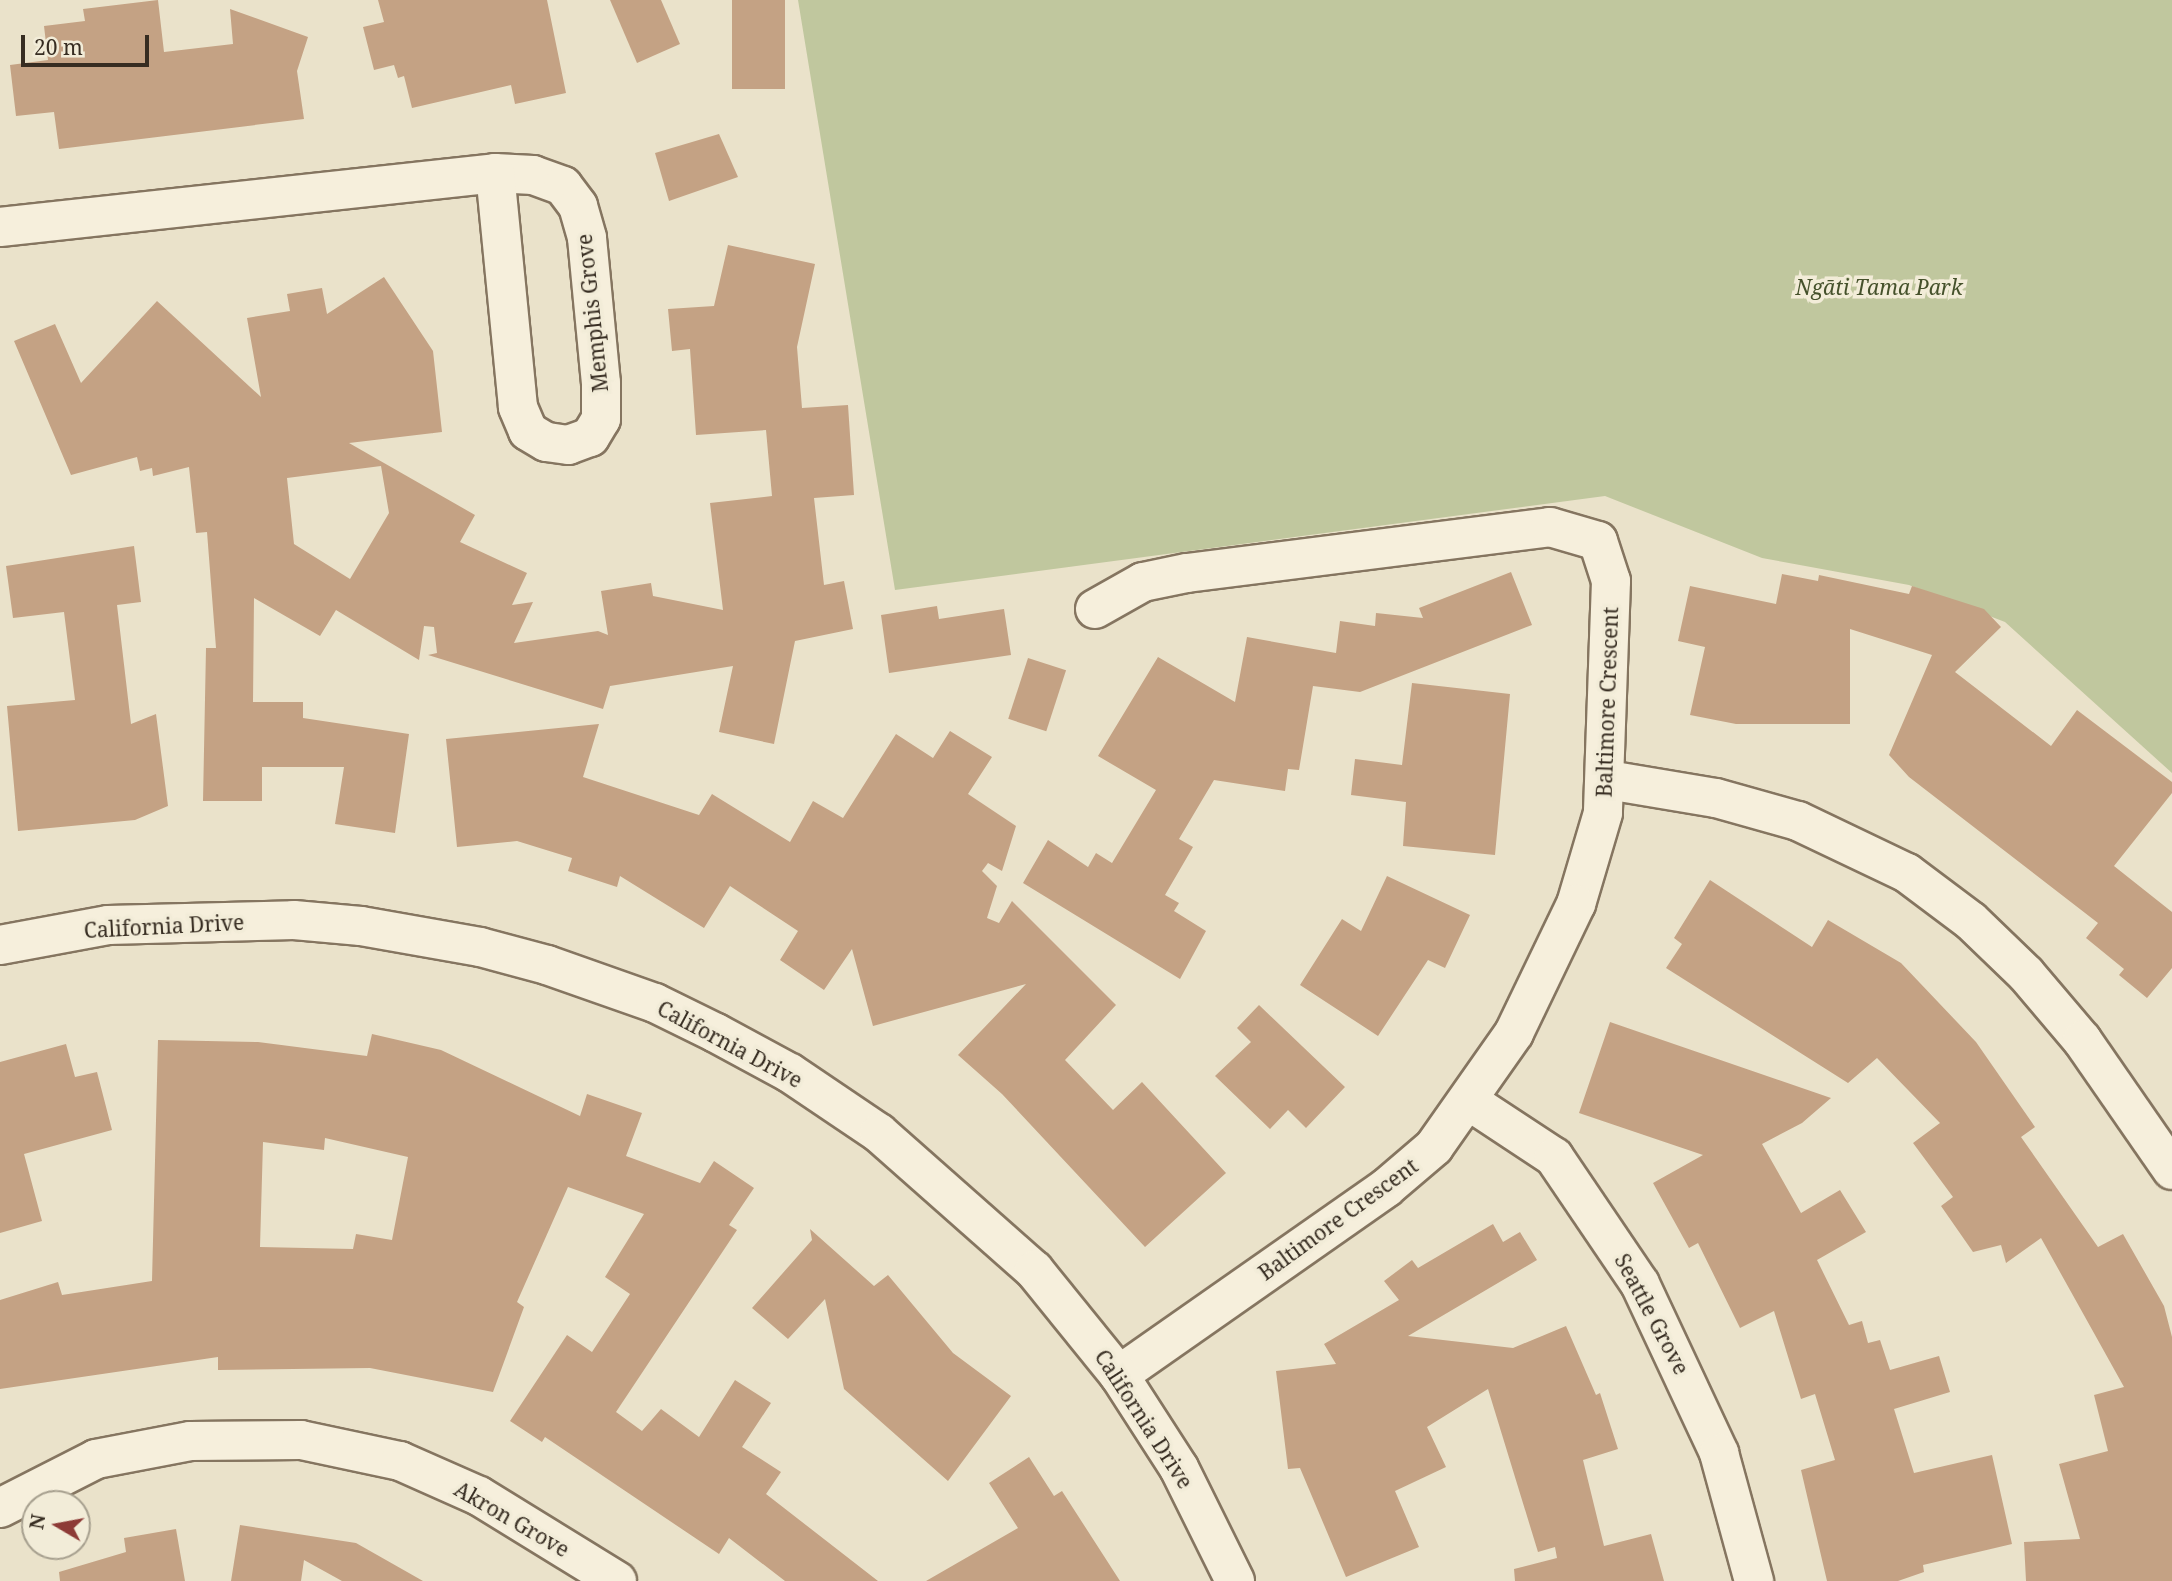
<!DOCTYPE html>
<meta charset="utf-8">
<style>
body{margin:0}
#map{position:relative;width:2172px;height:1581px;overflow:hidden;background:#eae2ca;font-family:"Noto Serif",serif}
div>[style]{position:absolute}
.green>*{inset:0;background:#c0c79e}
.building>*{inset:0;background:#c4a284;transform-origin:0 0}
.roads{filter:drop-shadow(2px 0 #857560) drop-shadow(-2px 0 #857560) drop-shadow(0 2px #857560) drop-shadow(0 -2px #857560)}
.minor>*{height:38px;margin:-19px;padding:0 19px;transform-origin:19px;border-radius:19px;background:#f6efdc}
span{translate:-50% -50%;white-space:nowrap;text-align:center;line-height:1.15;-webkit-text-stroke:7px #f2ecd8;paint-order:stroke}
.park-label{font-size:21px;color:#45512b;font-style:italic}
.street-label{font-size:21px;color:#372d22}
.north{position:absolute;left:21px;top:1490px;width:70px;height:70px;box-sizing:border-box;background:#f2ecd8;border:2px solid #a7a08f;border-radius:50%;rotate:280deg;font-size:19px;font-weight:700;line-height:28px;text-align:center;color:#372d22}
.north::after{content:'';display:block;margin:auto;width:24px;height:32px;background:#8d3a36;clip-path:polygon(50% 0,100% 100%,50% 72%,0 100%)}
.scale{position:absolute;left:21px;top:35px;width:128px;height:32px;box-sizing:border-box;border:4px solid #372d22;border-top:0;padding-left:9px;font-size:21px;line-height:24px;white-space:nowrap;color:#372d22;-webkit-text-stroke:5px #f2ecd8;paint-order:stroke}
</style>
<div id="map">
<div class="green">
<div style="clip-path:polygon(798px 0,2172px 0,2172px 773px,2005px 622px,1909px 585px,1762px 558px,1605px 496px,895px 590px)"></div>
</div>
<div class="building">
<div style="clip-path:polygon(158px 0,164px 52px,233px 44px,230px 9px,308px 37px,297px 71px,304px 119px,59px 149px,54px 112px,16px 116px,10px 65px,48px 60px,44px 26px,85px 21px,83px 9px)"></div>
<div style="clip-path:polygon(378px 0,547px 0,566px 93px,515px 104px,511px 85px,412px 108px,404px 76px,398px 78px,394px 65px,374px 70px,363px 27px,384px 22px)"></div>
<div style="clip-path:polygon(610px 0,661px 0,680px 44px,637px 63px)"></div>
<div style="left:732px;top:0;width:53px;height:89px"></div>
<div style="clip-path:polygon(719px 134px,738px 177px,669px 201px,655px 153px)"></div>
<div style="clip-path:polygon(evenodd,728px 245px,815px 264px,797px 347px,802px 408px,848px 405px,854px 495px,814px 498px,824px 585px,844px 581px,853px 629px,795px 641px,774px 744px,719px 732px,733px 666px,610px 686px,603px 709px,428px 655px,437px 653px,434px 627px,424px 626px,419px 660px,336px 610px,320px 636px,254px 598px,253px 702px,303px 702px,303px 718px,409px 734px,395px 833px,335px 824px,344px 767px,262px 767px,262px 801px,203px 801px,206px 648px,216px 648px,207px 532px,196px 533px,189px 467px,153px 476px,152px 468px,140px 471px,137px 457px,71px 475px,14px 341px,55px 324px,81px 383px,157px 301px,261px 397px,247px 318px,290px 311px,287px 294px,322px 288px,327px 314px,384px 277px,433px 351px,442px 432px,349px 443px,475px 515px,460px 542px,527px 573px,512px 605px,533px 602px,514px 643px,598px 631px,608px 635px,601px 591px,651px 583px,653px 596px,723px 610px,710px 503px,772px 496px,766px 430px,696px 435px,690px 349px,672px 351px,668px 309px,714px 306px,728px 245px,381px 466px,389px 513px,350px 579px,294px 544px,287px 478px,381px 466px)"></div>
<div style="clip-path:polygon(134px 546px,141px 602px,117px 605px,131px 724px,156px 714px,168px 806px,135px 820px,18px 831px,7px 706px,75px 700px,64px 612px,13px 618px,6px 566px)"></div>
<div style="clip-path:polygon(1511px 572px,1532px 625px,1360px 692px,1313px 686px,1299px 770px,1288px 769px,1285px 791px,1214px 780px,1179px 839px,1193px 847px,1165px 895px,1179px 903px,1174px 911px,1206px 931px,1180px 979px,1023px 883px,1048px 840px,1088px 867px,1096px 853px,1112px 863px,1156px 790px,1098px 756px,1158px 657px,1235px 702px,1247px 637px,1336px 653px,1340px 621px,1375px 626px,1376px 613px,1423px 618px,1419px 608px)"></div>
<div style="clip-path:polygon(1782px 574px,1818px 581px,1819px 575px,1909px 594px,1912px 586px,1984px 609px,2001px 627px,1955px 672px,2051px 746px,2077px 710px,2172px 782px,2172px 793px,2114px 866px,2172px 912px,2172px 968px,2147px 998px,2119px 975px,2124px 969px,2086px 938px,2098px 923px,1909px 777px,1889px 755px,1932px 655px,1850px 629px,1850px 724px,1736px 724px,1690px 715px,1705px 647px,1678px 641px,1690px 586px,1776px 604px)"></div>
<div style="clip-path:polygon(937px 606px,939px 619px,1004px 609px,1011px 655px,889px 673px,881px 615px)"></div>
<div style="left:1028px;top:658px;width:40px;height:64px;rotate:18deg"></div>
<div style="clip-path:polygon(1412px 683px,1510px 694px,1495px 855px,1403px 846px,1406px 802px,1351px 795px,1355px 759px,1402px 765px)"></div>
<div style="clip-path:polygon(599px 724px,583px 777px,699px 815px,712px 794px,790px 842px,813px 801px,843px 818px,896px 734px,933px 758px,950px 731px,992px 757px,968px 794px,1016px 826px,1002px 871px,988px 863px,982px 871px,997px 886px,987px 918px,999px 923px,1012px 901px,1116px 1005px,1065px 1060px,1113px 1110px,1142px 1082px,1226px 1173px,1145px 1247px,1002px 1094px,958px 1055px,1026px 984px,873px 1026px,852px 949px,824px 990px,780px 960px,798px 931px,730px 886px,704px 928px,620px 876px,617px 887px,568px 871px,572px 858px,517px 841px,457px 847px,446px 739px)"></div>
<div style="clip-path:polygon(1387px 876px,1470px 915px,1445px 968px,1428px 960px,1378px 1036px,1300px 985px,1342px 919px,1361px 931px)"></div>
<div style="clip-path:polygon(1710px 880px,1812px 947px,1828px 920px,1901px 963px,1976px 1042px,2035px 1127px,2021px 1137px,2098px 1247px,2123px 1234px,2164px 1306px,2172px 1337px,2172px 1581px,2026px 1581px,2024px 1542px,2080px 1539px,2059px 1464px,2108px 1451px,2094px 1395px,2124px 1387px,2041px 1238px,2006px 1263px,2001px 1245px,1973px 1252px,1941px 1206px,1953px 1197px,1913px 1143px,1940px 1123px,1877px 1058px,1848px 1083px,1666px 968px,1682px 944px,1674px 938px)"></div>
<div style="clip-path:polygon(1259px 1005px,1345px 1087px,1306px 1128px,1288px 1110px,1270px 1129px,1215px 1076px,1251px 1042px,1237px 1028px)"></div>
<div style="clip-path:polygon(1610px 1022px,1831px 1098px,1802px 1123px,1762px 1144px,1801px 1213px,1840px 1190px,1866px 1232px,1817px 1260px,1849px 1325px,1862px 1321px,1868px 1343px,1880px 1340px,1890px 1370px,1939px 1356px,1950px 1392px,1894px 1409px,1914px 1473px,1992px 1455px,2012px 1544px,1923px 1565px,1924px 1572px,1898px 1581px,1827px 1581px,1801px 1470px,1835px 1460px,1815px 1394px,1801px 1399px,1774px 1311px,1740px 1328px,1698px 1243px,1689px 1248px,1653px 1183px,1703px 1155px,1579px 1113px)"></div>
<div style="clip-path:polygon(evenodd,372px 1034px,441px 1050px,580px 1116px,587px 1094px,642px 1113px,626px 1156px,700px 1183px,714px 1161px,754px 1188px,729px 1225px,737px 1230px,616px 1412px,642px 1431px,661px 1409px,699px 1437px,735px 1380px,771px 1403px,742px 1447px,781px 1472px,766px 1494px,878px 1581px,785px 1581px,729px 1538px,719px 1554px,545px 1437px,542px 1442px,510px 1421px,567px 1335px,592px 1352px,630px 1294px,605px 1277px,644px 1214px,568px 1187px,517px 1302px,524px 1307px,493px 1392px,370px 1368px,218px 1370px,218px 1357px,0 1389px,0 1300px,58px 1282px,62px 1295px,152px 1281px,158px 1040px,258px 1042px,367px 1056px,372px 1034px,325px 1138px,408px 1157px,392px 1240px,356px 1234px,353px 1249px,260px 1247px,263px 1142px,324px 1150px,325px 1138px)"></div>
<div style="clip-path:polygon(66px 1044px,75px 1077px,97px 1072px,112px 1130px,24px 1154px,42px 1221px,0 1233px,0 1062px)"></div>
<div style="clip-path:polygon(1493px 1224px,1503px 1242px,1520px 1232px,1537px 1260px,1408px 1336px,1513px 1348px,1566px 1326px,1596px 1395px,1600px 1393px,1618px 1449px,1583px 1460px,1604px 1546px,1651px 1534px,1664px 1581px,1515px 1581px,1514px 1569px,1557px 1558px,1555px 1547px,1538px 1552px,1488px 1389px,1427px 1427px,1446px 1467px,1395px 1491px,1419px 1547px,1346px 1577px,1300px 1468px,1288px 1469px,1276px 1371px,1336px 1364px,1324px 1344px,1399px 1300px,1384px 1281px,1412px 1260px,1418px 1268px)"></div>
<div style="clip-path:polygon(810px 1229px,874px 1286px,888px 1275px,953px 1353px,1011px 1396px,948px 1481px,844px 1389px,825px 1299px,788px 1339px,752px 1308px,812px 1240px)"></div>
<div style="clip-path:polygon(1029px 1457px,1054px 1496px,1062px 1491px,1120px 1581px,926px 1581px,1018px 1528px,989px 1483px)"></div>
<div style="clip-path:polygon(240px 1525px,356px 1543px,423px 1581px,342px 1581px,304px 1560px,301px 1581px,231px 1581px)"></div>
<div style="clip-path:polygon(176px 1529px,185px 1581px,60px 1581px,59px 1572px,126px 1552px,124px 1538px)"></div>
</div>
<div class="roads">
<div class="minor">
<div style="left:0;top:227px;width:498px;rotate:-6.2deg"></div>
<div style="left:495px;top:173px;width:38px;rotate:3deg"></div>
<div style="left:533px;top:175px;width:32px;rotate:20deg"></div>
<div style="left:563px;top:186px;width:25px;rotate:53deg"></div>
<div style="left:578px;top:206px;width:33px;rotate:74deg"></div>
<div style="left:587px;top:238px;width:146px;rotate:84.5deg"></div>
<div style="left:601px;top:383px;width:36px;rotate:90deg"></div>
<div style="left:601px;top:419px;width:21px;rotate:121deg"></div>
<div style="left:590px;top:437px;width:23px;rotate:160deg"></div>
<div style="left:568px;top:445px;width:22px;rotate:-172deg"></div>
<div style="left:546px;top:442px;width:21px;rotate:-149deg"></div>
<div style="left:528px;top:431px;width:26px;rotate:-113deg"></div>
<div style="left:518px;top:407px;width:235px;rotate:-95.6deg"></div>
<div style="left:1095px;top:609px;width:55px;rotate:-29.4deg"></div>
<div style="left:1143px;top:582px;width:45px;rotate:-11.6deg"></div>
<div style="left:1187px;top:573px;width:366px;rotate:-7.2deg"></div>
<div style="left:1550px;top:527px;width:50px;rotate:16.3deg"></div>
<div style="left:1598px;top:541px;width:42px;rotate:72deg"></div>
<div style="left:1611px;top:581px;width:232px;rotate:92deg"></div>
<div style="left:1603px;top:813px;width:95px;rotate:106.5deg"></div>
<div style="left:1576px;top:904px;width:143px;rotate:115.7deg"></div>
<div style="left:1514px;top:1033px;width:139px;rotate:125.1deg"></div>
<div style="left:1434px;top:1147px;width:63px;rotate:139.5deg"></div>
<div style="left:1386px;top:1188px;width:326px;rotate:145deg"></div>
<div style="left:1608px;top:780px;width:109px;rotate:9.5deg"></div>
<div style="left:1716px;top:798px;width:85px;rotate:15.7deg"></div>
<div style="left:1798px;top:821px;width:121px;rotate:25.5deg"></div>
<div style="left:1907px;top:873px;width:80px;rotate:36.9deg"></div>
<div style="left:1971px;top:921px;width:76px;rotate:43.9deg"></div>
<div style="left:2026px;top:974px;width:87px;rotate:49.7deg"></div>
<div style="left:2082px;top:1040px;width:158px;rotate:55.3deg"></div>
<div style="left:0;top:945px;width:110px;rotate:-10.5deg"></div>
<div style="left:108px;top:925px;width:186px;rotate:-1.5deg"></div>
<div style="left:294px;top:920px;width:67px;rotate:5.1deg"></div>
<div style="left:361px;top:926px;width:121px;rotate:10deg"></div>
<div style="left:480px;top:947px;width:69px;rotate:15deg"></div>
<div style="left:547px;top:965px;width:114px;rotate:19.4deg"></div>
<div style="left:655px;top:1003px;width:68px;rotate:26.2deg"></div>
<div style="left:716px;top:1033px;width:84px;rotate:28.4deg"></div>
<div style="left:790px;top:1073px;width:107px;rotate:34deg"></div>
<div style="left:879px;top:1133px;width:207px;rotate:41.5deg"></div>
<div style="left:1034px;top:1270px;width:135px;rotate:51deg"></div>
<div style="left:1119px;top:1375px;width:111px;rotate:57.2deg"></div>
<div style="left:1179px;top:1468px;width:126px;rotate:63.6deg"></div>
<div style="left:1469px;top:1101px;width:102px;rotate:33.4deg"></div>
<div style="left:1554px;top:1157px;width:153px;rotate:55.9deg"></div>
<div style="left:1640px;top:1284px;width:187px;rotate:64.9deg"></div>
<div style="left:1719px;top:1453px;width:133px;rotate:74.7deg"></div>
<div style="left:0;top:1508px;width:108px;rotate:-27deg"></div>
<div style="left:96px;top:1459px;width:96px;rotate:-10.8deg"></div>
<div style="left:190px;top:1441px;width:111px;rotate:-0.5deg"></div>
<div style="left:301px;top:1440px;width:101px;rotate:12deg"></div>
<div style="left:400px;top:1461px;width:86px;rotate:23.9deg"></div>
<div style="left:479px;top:1496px;width:162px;rotate:31.6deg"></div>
</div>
</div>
<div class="park-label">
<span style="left:1879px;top:287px">Ngāti Tama Park</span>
</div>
<div class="street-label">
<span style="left:592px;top:313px;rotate:-96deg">Memphis Grove</span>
<span style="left:1607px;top:702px;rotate:-88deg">Baltimore Crescent</span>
<span style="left:164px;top:926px;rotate:-3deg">California Drive</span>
<span style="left:730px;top:1044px;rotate:28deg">California Drive</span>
<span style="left:1338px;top:1219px;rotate:-36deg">Baltimore Crescent</span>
<span style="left:1652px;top:1314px;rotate:62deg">Seattle Grove</span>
<span style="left:1144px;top:1419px;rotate:57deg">California Drive</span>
<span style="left:512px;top:1519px;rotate:30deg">Akron Grove</span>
</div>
<div class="north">N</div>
<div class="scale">20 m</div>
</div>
